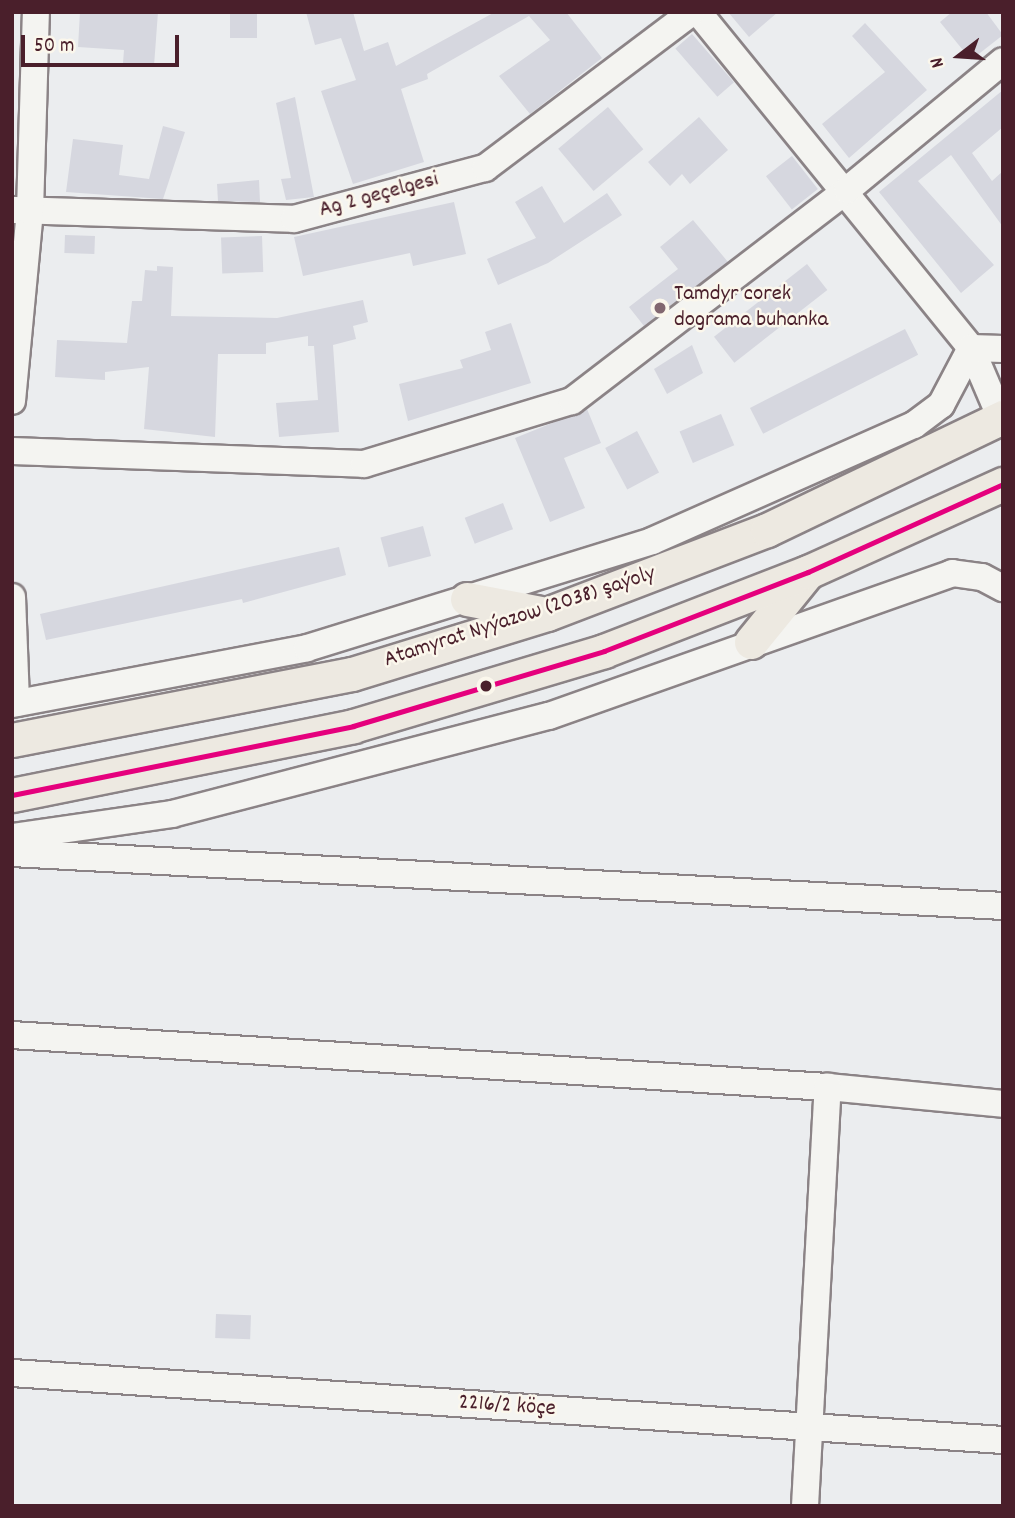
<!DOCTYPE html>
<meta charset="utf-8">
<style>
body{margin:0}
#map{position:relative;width:1015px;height:1518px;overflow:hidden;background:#ebedef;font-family:Dekko,sans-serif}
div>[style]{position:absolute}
.building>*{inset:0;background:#d6d7df;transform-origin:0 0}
.roads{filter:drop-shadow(2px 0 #8b8386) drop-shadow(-2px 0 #8b8386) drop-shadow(0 2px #8b8386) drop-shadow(0 -2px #8b8386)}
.minor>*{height:26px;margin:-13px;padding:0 13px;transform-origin:13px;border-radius:13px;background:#f4f4f1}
.major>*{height:33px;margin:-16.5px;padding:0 16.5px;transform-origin:16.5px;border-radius:16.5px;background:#ede9e1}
.bus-1>*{height:5px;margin:-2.5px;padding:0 2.5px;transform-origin:2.5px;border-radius:2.5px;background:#e5007d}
.dots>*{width:19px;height:19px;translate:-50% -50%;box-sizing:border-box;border:4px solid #fbf7ec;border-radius:50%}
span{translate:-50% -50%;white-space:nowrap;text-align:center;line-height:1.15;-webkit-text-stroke:5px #fbf7ec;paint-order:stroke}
.street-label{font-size:23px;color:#4a1f2b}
.poi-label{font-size:23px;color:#4a1f2b}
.left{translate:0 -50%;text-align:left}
.frame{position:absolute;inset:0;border:14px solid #4a1f2b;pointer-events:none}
.north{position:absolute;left:924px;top:21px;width:70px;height:70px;-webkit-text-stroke:5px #fbf7ec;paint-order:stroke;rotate:253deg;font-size:19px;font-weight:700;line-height:28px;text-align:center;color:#4a1f2b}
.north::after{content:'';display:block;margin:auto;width:24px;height:32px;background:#4a1f2b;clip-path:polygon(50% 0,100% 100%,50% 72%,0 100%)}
.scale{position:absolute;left:21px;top:35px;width:158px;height:32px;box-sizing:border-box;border:4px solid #4a1f2b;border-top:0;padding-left:9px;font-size:21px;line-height:24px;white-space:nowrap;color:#4a1f2b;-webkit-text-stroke:5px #fbf7ec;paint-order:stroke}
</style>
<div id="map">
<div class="building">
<div style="clip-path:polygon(80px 12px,158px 12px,154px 66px,123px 63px,124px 50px,78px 47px)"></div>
<div style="left:230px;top:12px;width:27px;height:26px"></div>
<div style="clip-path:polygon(306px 12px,353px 12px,364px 51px,388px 42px,396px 66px,495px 12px,566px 12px,602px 58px,530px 114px,499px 76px,550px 40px,529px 16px,427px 74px,428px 79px,401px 89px,424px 162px,353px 184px,321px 91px,356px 80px,341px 38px,315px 45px)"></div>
<div style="clip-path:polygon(728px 12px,778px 12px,749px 37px)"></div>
<div style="clip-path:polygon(952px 12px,986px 12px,1003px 35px,971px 60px,940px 22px)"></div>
<div style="clip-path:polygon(865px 23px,927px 90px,849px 158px,822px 124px,885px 72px,852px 36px)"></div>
<div style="left:692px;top:34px;width:64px;height:22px;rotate:49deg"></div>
<div style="clip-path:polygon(1003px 90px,1003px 127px,972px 153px,992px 181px,1003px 171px,1003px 227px,951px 155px,918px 181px,994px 265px,961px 293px,879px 192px)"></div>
<div style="clip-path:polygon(295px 97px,314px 197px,286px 200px,281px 179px,291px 178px,276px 103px)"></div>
<div style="left:608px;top:107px;width:55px;height:65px;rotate:50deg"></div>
<div style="clip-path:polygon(699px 117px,728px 150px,690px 184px,682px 174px,670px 186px,648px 162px)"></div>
<div style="clip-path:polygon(163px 126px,185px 132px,163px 199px,66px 192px,73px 139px,123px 145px,119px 175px,149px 179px)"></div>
<div style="left:792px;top:156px;width:42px;height:33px;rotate:52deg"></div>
<div style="clip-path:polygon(259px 180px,260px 202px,218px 201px,217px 184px)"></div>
<div style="clip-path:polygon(542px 186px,564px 223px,607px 193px,622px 215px,548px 263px,498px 285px,487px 259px,536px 238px,515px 202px)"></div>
<div style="clip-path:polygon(454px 202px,466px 254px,413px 266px,410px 253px,303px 276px,294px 237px)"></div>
<div style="clip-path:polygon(693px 220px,728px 262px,644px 326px,629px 307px,678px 269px,660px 247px)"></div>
<div style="left:65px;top:235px;width:30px;height:18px;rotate:2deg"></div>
<div style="left:262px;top:236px;width:36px;height:41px;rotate:88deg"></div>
<div style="left:807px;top:264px;width:33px;height:118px;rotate:52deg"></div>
<div style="clip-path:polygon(157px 266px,173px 267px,171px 316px,277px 318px,363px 300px,368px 322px,353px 326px,356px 339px,333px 345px,339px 432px,279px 437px,276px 403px,318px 400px,314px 346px,308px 346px,308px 336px,266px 343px,266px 354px,218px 354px,215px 437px,144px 429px,149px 367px,105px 372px,105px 380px,55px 377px,57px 340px,127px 343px,132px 301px,142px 301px,145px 270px,157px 271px)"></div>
<div style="clip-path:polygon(511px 323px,531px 383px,408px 421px,399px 384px,463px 368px,460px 360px,491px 350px,485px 332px)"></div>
<div style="left:905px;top:329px;width:29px;height:174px;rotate:63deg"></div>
<div style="clip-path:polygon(692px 345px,703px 373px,667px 394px,654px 369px)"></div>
<div style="clip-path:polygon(587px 409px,601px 443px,564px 458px,585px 508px,550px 522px,515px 438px)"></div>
<div style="left:721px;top:414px;width:34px;height:45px;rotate:67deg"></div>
<div style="left:637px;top:431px;width:47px;height:36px;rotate:62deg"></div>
<div style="left:503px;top:503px;width:28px;height:41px;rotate:69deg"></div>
<div style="left:423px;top:526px;width:31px;height:44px;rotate:75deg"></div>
<div style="clip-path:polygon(339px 547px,346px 575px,243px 603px,242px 599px,46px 640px,40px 614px)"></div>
<div style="left:216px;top:1314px;width:35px;height:24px;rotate:2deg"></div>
</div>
<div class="roads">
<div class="minor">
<div style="left:698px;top:12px;width:433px;rotate:50.9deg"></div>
<div style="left:971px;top:348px;width:82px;rotate:66.9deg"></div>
<div style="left:12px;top:210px;width:282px;rotate:1.8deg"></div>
<div style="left:294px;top:219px;width:198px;rotate:-15deg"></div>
<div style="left:485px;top:168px;width:259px;rotate:-37deg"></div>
<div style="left:12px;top:401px;width:191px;rotate:-84.6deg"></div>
<div style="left:30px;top:211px;width:199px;rotate:-88.3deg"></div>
<div style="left:12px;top:451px;width:352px;rotate:2.1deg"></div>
<div style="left:364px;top:464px;width:217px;rotate:-16.9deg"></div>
<div style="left:572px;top:401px;width:347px;rotate:-37.5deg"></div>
<div style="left:847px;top:190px;width:202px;rotate:-39.6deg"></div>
<div style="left:12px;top:597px;width:106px;rotate:87.8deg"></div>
<div style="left:12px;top:704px;width:300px;rotate:-10.7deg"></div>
<div style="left:307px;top:648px;width:361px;rotate:-17.2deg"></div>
<div style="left:652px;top:541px;width:287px;rotate:-23.9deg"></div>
<div style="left:914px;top:425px;width:34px;rotate:-37deg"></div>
<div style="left:941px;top:405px;width:64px;rotate:-62.2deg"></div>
<div style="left:971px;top:348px;width:32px;rotate:2deg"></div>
<div style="left:12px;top:837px;width:162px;rotate:-8.2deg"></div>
<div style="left:172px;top:814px;width:390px;rotate:-14.6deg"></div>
<div style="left:549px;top:716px;width:428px;rotate:-19.5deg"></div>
<div style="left:952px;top:573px;width:30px;rotate:8deg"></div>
<div style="left:982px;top:577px;width:24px;rotate:28deg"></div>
<div style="left:12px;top:853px;width:992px;rotate:3.06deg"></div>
<div style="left:12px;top:1035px;width:818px;rotate:3.65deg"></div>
<div style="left:828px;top:1087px;width:176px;rotate:5.5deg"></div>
<div style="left:12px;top:1373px;width:993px;rotate:3.87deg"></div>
<div style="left:805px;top:1506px;width:420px;rotate:-86.9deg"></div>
</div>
<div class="major">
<div style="left:467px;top:599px;width:75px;rotate:10.7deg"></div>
<div style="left:751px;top:642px;width:89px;rotate:-50.9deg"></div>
<div style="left:12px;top:740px;width:346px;rotate:-11deg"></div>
<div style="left:352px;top:674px;width:204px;rotate:-17.1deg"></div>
<div style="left:547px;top:614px;width:235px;rotate:-20.9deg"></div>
<div style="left:767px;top:530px;width:262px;rotate:-25.6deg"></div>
<div style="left:12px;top:795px;width:348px;rotate:-11.4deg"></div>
<div style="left:353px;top:726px;width:262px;rotate:-16.6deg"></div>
<div style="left:604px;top:651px;width:219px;rotate:-21.2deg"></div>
<div style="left:808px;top:572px;width:214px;rotate:-24.3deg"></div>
</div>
</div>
<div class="bus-1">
<div style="left:12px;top:795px;width:348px;rotate:-11.4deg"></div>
<div style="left:353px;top:726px;width:262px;rotate:-16.6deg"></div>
<div style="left:604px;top:651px;width:219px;rotate:-21.2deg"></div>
<div style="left:808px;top:572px;width:214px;rotate:-24.3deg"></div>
</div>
<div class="dots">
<div style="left:660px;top:308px;background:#826770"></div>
<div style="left:486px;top:686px;background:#4a1f2b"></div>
</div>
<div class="street-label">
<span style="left:379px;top:196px;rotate:-15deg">Ag 2 geçelgesi</span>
<span style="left:520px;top:618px;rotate:-18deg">Atamyrat Nyýazow (2038) şaýoly</span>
<span style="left:507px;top:1407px;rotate:4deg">2216/2 köçe</span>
</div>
<div class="poi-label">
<span class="left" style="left:674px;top:308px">Tamdyr corek<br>dograma buhanka</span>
</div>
<div class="frame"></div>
<div class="north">N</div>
<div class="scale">50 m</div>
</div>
